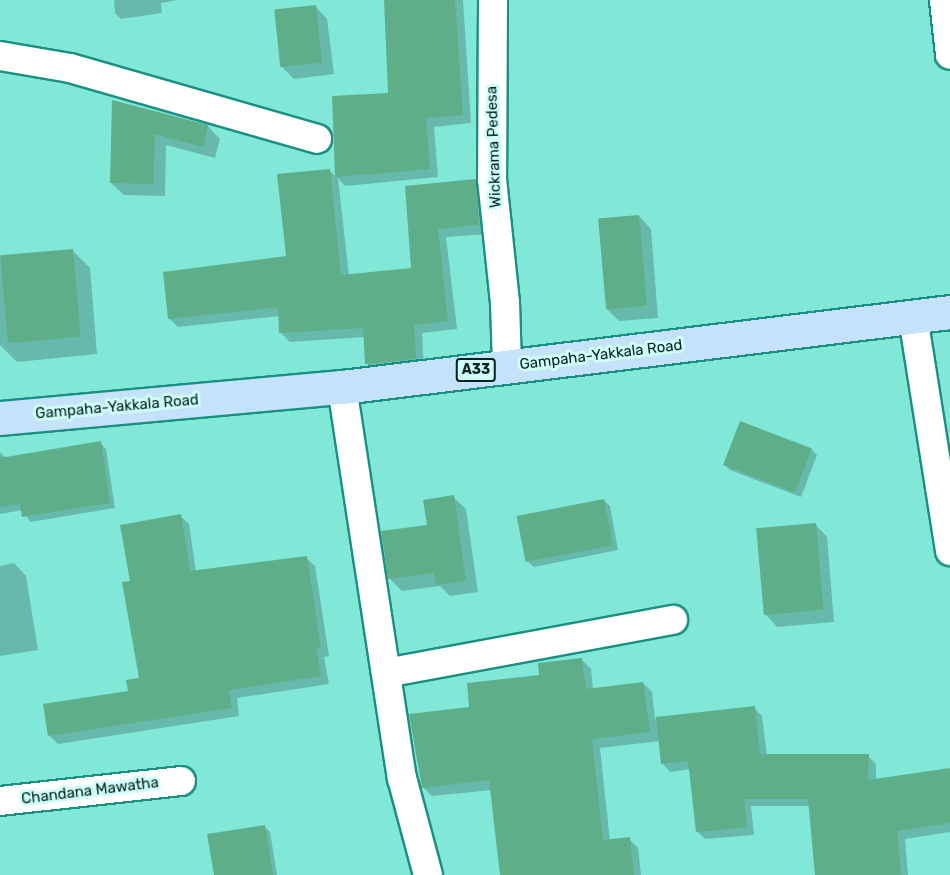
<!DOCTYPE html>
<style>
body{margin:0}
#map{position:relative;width:950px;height:875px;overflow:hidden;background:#81e8d8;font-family:Rubik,sans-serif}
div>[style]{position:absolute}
.shadow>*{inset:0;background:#0003}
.building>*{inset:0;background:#5eae89;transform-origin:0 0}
.roads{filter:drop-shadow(2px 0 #1a9082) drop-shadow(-2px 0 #1a9082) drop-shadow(0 2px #1a9082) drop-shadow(0 -2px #1a9082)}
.minor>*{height:28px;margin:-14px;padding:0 14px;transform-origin:14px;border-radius:14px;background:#fff}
.trunk>*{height:33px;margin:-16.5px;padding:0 16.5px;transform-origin:16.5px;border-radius:16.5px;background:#c4e3fb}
span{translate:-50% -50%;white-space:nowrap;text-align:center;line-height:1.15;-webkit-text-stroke:6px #cffff6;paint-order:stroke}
.shield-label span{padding:2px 4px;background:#cffff6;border:2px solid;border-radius:4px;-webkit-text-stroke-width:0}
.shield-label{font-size:14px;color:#01221e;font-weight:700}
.street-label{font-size:15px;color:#01221e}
</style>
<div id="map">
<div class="shadow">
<div style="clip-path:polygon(114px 0,177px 0,161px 3px,162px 13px,121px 19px,115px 13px)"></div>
<div style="clip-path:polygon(385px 0,463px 0,471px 123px,434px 127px,438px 177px,345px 186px,338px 178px,349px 276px,413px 269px,407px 187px,475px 181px,484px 190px,488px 234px,446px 237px,457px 329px,422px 333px,424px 368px,375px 372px,366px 363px,365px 337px,290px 342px,281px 333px,280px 316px,178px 327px,169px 318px,288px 257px,329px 170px,337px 178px,334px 98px,390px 95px)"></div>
<div style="clip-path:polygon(315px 6px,327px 19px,334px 74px,294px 79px,282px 67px)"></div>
<div style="clip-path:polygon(113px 102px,208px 126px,220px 139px,215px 158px,166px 145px,165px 196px,124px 195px,111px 183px)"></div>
<div style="clip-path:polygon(639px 216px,651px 229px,658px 318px,619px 321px,607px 309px)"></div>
<div style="clip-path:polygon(72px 250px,90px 268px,97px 354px,17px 362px,0 345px,0 257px)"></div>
<div style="clip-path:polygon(100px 443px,106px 449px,115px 508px,30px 522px,23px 510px,0 514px,0 452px,6px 458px)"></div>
<div style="clip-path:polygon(811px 449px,817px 455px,801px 497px,730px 470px,724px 464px)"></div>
<div style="clip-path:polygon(453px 497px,466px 509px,478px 592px,450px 596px,440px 586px,402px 591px,390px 579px)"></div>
<div style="clip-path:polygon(604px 500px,610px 506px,618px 550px,534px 567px,528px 562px)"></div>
<div style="clip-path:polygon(180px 516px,189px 524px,196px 572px,306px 558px,315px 566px,329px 656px,324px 657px,329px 684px,237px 698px,239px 716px,58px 744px,49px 735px,129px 693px,141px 679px,131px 582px)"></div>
<div style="clip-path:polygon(815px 524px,827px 537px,834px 622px,777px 627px,765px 614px)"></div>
<div style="clip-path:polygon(14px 563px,26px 576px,38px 650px,0 656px,0 566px)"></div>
<div style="clip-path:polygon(582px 660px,591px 669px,593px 690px,643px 683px,652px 692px,655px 719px,754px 708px,762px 716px,767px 756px,868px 756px,876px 764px,876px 780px,950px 769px,950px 832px,905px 839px,908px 875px,817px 875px,811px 806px,751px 806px,754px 835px,705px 839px,697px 831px,691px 769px,670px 772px,662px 763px,660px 741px,600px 748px,610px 841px,629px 839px,638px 848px,641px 875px,501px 875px,492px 790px,432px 796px,423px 787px,471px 708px)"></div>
<div style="clip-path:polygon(264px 826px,270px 832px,277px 875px,215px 875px)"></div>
</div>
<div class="building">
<div style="clip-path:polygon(384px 0,455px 0,463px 115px,426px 118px,430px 169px,335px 177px,332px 96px,388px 93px)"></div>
<div style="left:316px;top:5px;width:58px;height:42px;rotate:84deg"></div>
<div style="clip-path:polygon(112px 100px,208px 125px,203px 147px,155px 134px,153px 184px,110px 183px)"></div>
<div style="clip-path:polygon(330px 169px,341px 275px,411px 268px,405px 186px,476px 179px,479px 225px,438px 229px,448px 321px,414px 325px,416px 359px,365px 364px,363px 328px,279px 333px,278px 307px,168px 319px,163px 272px,286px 256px,277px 174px)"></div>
<div style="left:639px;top:215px;width:91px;height:41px;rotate:85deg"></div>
<div style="left:73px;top:249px;width:88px;height:73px;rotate:85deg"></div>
<div style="left:740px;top:421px;width:77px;height:47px;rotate:21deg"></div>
<div style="clip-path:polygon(101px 441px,110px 503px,22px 517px,20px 504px,0 507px,0 458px)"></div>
<div style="clip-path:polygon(454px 495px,466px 581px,436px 585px,434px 573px,388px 579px,381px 531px,427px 525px,423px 500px)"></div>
<div style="left:604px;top:499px;width:47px;height:89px;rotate:79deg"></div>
<div style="clip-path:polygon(181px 514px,190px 571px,307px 556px,321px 648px,316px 649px,321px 676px,229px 690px,232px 708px,48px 736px,43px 704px,128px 691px,126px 680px,139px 678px,122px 582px,130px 581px,120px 525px)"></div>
<div style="left:816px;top:523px;width:87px;height:60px;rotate:85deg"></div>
<div style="clip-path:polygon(582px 658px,586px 689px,643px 682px,650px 732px,592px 739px,603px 840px,630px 837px,634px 875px,500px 875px,489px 780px,422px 788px,409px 714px,469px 707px,467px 683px,539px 675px,538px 663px)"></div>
<div style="clip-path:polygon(755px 706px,760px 754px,869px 754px,868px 780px,950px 768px,950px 823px,897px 831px,901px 875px,815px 875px,808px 799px,744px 799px,747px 827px,696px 832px,688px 761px,661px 764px,656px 717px)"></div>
<div style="clip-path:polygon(265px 825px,273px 875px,214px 875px,207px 834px)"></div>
</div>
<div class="roads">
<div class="minor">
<div style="left:493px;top:0;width:179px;rotate:90.3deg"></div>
<div style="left:492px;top:179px;width:124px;rotate:84deg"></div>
<div style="left:505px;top:302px;width:64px;rotate:88.2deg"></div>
<div style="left:944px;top:0;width:55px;rotate:83.8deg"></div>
<div style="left:0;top:56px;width:71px;rotate:9.7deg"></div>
<div style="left:70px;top:68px;width:257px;rotate:16deg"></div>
<div style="left:913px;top:317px;width:237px;rotate:81deg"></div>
<div style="left:342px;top:387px;width:396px;rotate:81.3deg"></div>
<div style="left:402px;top:778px;width:100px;rotate:75deg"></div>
<div style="left:386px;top:673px;width:292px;rotate:-10.5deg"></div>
<div style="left:0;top:801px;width:182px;rotate:-6.3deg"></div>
</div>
<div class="trunk">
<div style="left:0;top:418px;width:343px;rotate:-5.2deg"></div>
<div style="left:342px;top:387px;width:613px;rotate:-7.03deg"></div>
</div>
</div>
<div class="shield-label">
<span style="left:476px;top:370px">A33</span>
</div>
<div class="street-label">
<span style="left:494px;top:147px;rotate:-92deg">Wickrama Pedesa</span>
<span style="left:601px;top:355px;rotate:-7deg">Gampaha-Yakkala Road</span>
<span style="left:117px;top:407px;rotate:-5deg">Gampaha-Yakkala Road</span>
<span style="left:90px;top:791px;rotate:-7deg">Chandana Mawatha</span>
</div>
</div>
